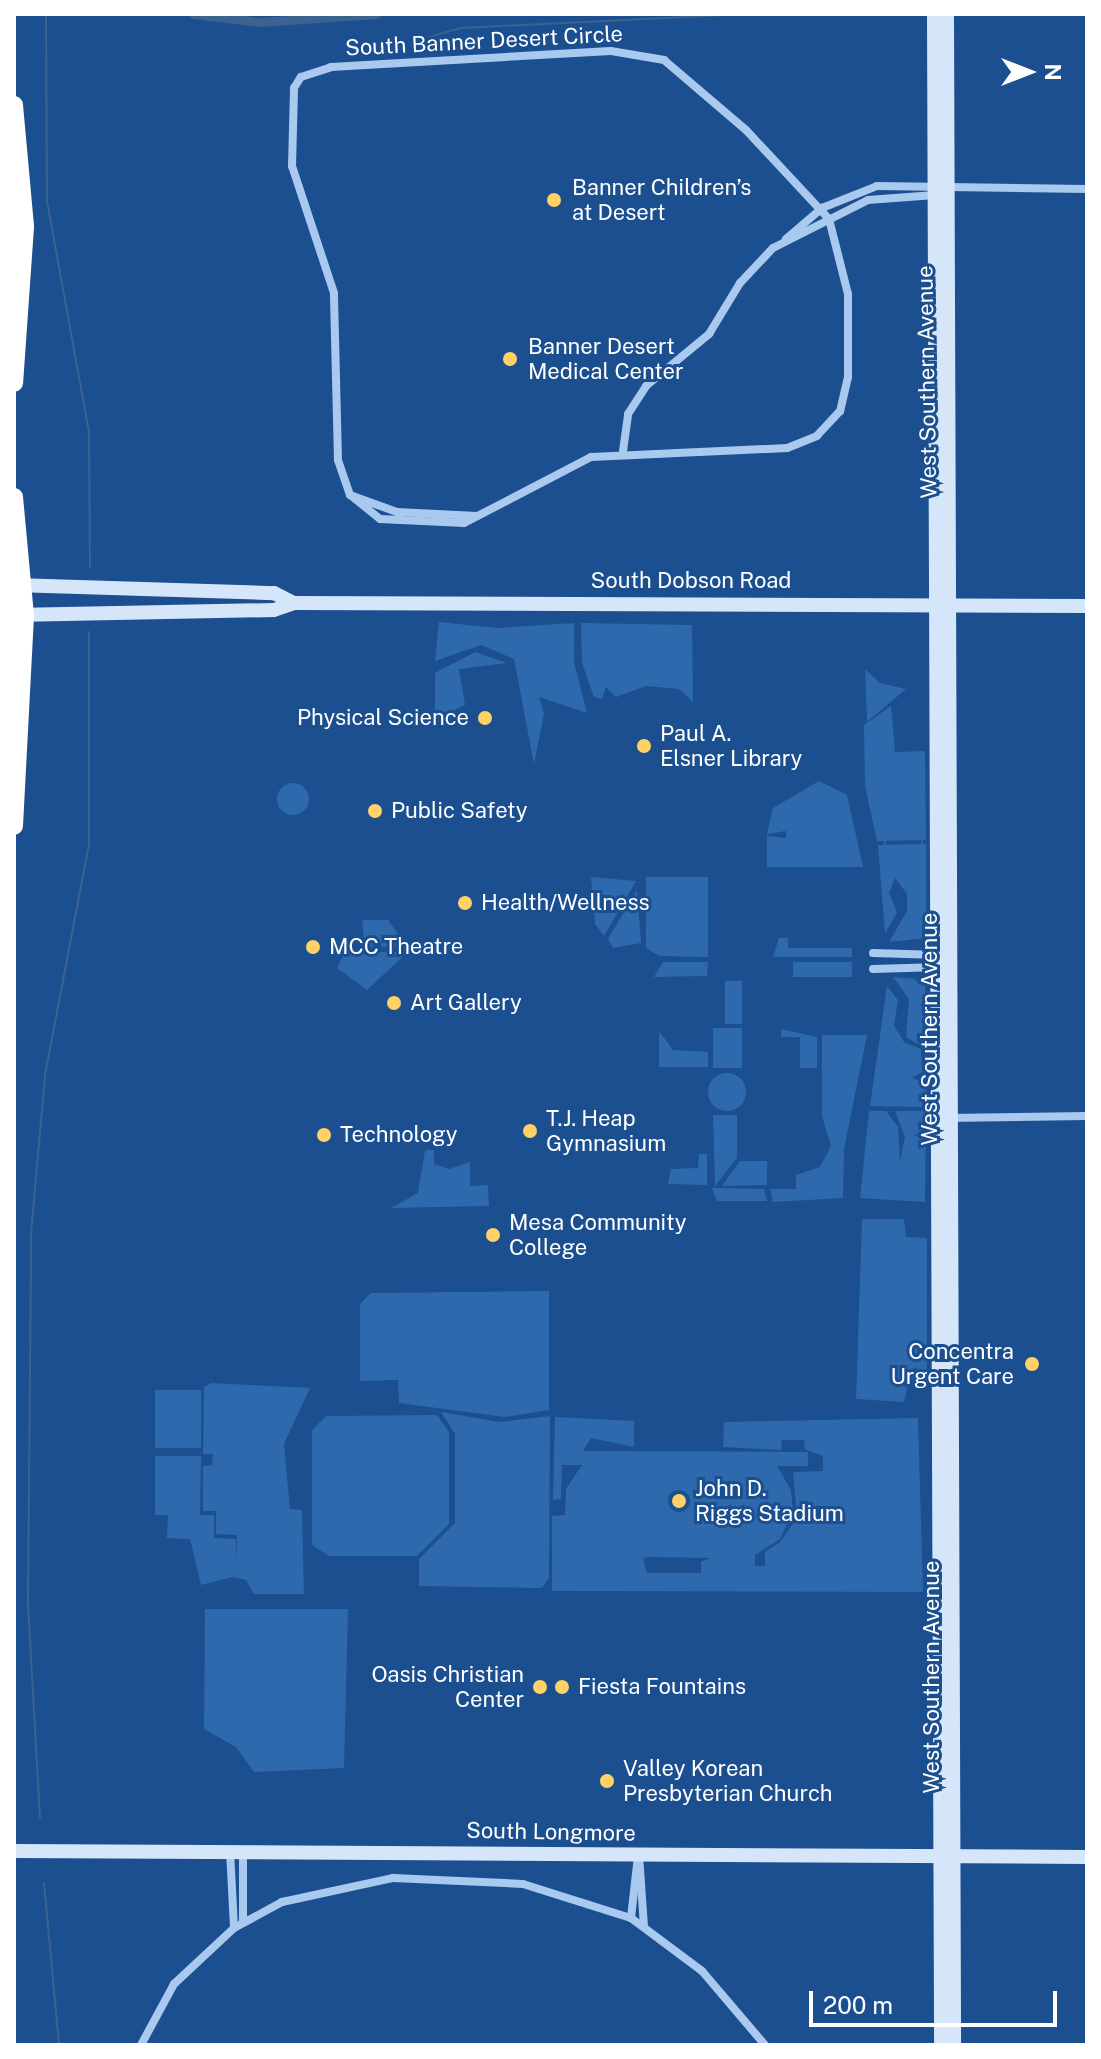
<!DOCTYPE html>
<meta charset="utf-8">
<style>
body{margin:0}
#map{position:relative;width:1101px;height:2059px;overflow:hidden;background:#1b4f8f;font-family:"Public Sans",sans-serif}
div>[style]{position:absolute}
.green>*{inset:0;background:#2e69ad;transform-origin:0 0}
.round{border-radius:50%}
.stream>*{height:2px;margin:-1px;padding:0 1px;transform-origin:1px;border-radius:1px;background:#3c6290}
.canal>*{height:9px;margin:-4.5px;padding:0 4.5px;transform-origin:4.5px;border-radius:4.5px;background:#3c6290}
.street>*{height:8px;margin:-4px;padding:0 4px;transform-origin:4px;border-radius:4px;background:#a9c9ee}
.secondary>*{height:14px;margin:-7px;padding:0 7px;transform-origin:7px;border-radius:7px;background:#d6e6fa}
.highway>*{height:18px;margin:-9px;padding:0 9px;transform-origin:9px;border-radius:9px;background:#fff}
.dots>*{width:22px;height:22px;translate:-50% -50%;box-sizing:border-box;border:4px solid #1b4f8f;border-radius:50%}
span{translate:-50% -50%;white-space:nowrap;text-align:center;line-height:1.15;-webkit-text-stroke:6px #1b4f8f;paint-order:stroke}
.street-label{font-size:22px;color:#fff}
.poi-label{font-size:22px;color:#fff}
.left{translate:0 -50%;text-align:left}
.right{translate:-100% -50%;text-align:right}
.frame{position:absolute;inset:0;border:16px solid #fff;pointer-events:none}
.north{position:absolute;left:989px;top:32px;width:80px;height:80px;-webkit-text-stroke:6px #1b4f8f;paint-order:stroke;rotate:90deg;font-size:22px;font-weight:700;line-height:32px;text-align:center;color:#fff}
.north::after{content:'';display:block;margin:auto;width:28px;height:36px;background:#fff;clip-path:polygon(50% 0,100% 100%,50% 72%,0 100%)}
.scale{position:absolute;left:809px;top:1991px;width:248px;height:36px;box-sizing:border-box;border:4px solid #fff;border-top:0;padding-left:10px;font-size:24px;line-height:28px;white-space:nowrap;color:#fff;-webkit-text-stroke:6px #1b4f8f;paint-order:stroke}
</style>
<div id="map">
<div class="green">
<div style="clip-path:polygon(439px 622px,497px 628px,574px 623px,574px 662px,587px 713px,539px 697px,544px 714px,534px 764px,514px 659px,481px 645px,435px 661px)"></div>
<div style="clip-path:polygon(581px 623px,692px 625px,693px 702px,679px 689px,646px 686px,616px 697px,606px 687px,602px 699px,594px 697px,582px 663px)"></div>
<div style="clip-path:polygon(475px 652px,507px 663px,459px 669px,465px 705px,452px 711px,451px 726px,448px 713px,435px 716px,435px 673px)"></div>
<div style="clip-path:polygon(865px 669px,880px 683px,906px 689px,867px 722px)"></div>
<div style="clip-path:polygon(891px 706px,895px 752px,925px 751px,926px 840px,877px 841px,865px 786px,864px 725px)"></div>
<div style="clip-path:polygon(819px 781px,847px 795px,863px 867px,767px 867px,767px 836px,786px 838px,786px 831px,767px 834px,773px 808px)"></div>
<div class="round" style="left:277px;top:783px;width:32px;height:32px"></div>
<div style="clip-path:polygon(926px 844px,926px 938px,889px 942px,907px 911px,907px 894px,895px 878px,889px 893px,897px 912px,885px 934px,878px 845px)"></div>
<div style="clip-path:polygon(591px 877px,636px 881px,604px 936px,595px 924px)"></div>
<div style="clip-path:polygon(646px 877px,708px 877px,708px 957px,659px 956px,646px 948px)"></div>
<div style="clip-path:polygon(637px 890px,641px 943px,613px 948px,608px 939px)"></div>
<div style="clip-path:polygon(362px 920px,388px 920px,408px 947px,365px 947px)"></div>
<div style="clip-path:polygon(779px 938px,788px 938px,788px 948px,852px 948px,852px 957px,773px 957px)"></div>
<div style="clip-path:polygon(348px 946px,364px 952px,408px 952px,367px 990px,337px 968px)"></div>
<div style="clip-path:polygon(663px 962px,708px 962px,707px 976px,654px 977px)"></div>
<div style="left:793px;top:962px;width:59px;height:15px"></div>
<div style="clip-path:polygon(893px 977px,926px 980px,921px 1046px,906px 1037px,909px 999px)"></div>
<div style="left:742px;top:981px;width:43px;height:17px;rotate:90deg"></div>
<div style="clip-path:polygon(887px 986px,898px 1000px,894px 1025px,904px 1042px,921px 1049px,922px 1072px,912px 1078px,926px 1083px,926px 1107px,870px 1106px)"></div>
<div style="left:742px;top:1028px;width:40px;height:29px;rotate:90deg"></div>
<div style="clip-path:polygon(781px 1029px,817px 1037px,817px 1068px,800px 1068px,800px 1037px,781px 1037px)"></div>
<div style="clip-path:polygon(659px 1031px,673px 1050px,708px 1052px,708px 1067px,659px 1067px)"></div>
<div style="clip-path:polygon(822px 1035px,867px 1035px,844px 1149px,843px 1198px,773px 1202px,770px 1189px,796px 1189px,796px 1175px,820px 1167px,831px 1146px,822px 1116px)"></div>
<div class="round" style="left:708px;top:1073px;width:38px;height:38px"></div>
<div style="clip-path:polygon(869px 1111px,886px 1111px,898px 1127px,900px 1161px,905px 1137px,895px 1111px,926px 1111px,925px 1202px,860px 1198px)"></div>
<div style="clip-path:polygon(713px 1115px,737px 1115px,737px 1158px,715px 1186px)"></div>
<div style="clip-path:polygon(425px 1150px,434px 1150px,434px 1164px,449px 1169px,470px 1162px,470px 1186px,488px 1185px,489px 1206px,391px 1208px,418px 1193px)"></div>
<div style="clip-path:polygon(699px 1154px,707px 1154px,707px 1185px,668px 1184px,671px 1169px,698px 1168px)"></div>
<div style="clip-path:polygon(740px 1161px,767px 1161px,767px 1185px,722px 1186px)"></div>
<div style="clip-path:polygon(712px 1188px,764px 1189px,767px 1201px,717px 1201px)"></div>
<div style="clip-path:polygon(862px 1219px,904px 1219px,906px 1237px,927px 1238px,927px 1383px,908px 1385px,904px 1402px,856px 1399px)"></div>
<div style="clip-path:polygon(549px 1291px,549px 1410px,505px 1417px,399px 1403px,398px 1380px,360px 1381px,360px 1304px,371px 1293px)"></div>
<div style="clip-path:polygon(211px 1383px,310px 1388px,284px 1444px,290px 1509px,302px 1510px,304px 1594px,254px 1594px,246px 1580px,233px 1577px,201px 1585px,190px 1539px,167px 1538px,168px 1515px,155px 1515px,155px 1456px,201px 1456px,200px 1515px,214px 1515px,214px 1538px,236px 1539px,237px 1561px,237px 1535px,216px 1534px,216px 1511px,203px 1511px,203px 1466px,212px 1465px,213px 1454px,203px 1454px,204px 1387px)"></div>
<div style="left:155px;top:1390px;width:46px;height:58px"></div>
<div style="clip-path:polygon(441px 1412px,499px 1422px,550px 1416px,549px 1578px,542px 1588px,419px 1586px,419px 1559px,455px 1523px,455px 1434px)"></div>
<div style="clip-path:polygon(437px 1415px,449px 1432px,449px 1524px,417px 1556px,329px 1556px,312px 1545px,312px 1430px,326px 1416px)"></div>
<div style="clip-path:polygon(evenodd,555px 1417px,634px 1421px,634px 1447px,591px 1438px,583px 1451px,808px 1452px,808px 1466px,777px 1466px,791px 1490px,793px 1512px,780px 1539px,755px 1555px,755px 1566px,765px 1566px,765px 1552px,780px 1542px,792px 1525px,796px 1505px,793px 1472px,823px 1471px,823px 1456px,805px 1449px,804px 1440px,782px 1440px,781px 1450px,723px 1447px,724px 1422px,918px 1418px,923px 1592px,552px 1591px,552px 1516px,565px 1515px,566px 1489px,582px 1465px,562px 1465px,561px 1499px,553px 1500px,555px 1417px,643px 1558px,650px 1557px,711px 1558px,701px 1562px,701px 1573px,647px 1573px,643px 1558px)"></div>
<div style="clip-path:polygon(205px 1609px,348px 1609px,344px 1768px,254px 1772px,236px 1747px,204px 1729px)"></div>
</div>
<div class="stream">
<div style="left:46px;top:14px;width:187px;rotate:89.7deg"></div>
<div style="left:47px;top:201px;width:234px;rotate:79.7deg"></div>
<div style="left:89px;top:431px;width:136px;rotate:89.6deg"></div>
<div style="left:429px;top:37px;width:32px;rotate:-16deg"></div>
<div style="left:460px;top:28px;width:282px;rotate:-2.8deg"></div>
<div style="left:885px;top:836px;width:8px;rotate:90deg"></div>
<div style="left:922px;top:837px;width:6px;rotate:90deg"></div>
<div style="left:40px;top:1818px;width:217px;rotate:-93.2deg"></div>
<div style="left:28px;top:1601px;width:368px;rotate:-89.5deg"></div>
<div style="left:31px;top:1233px;width:159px;rotate:-84.9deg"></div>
<div style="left:45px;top:1075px;width:235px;rotate:-79.2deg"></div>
<div style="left:89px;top:844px;width:212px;rotate:-90deg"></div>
<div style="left:44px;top:1883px;width:163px;rotate:84.7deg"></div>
</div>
<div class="canal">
<div style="left:193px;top:14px;width:66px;rotate:6.9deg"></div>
<div style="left:259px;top:22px;width:118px;rotate:-3.9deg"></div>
</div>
<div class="street">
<div style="left:786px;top:239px;width:48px;rotate:-40.7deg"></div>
<div style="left:822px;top:208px;width:59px;rotate:-21.8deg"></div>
<div style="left:877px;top:186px;width:210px;rotate:0.8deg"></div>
<div style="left:623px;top:451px;width:37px;rotate:-82deg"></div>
<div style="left:628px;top:414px;width:33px;rotate:-57deg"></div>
<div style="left:646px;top:386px;width:82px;rotate:-39.5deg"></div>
<div style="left:709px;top:334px;width:60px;rotate:-58.7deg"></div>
<div style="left:740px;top:283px;width:48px;rotate:-46.7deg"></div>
<div style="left:773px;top:248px;width:106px;rotate:-26.8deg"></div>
<div style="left:868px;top:200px;width:67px;rotate:-4.3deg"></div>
<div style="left:350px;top:495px;width:37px;rotate:-109deg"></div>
<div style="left:338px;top:460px;width:167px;rotate:-91.4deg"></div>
<div style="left:334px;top:293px;width:134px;rotate:-108.3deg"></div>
<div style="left:292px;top:166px;width:78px;rotate:-88.5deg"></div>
<div style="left:294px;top:88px;width:13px;rotate:-58deg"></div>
<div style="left:301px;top:77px;width:32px;rotate:-18deg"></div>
<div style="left:331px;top:67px;width:280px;rotate:-3.3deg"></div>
<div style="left:611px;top:51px;width:54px;rotate:9.6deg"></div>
<div style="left:664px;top:60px;width:108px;rotate:40.5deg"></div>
<div style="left:746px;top:130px;width:122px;rotate:47deg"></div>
<div style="left:829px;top:219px;width:77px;rotate:75.8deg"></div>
<div style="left:848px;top:294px;width:83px;rotate:90deg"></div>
<div style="left:848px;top:377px;width:35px;rotate:103deg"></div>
<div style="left:840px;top:411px;width:34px;rotate:133deg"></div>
<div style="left:817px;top:436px;width:32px;rotate:158deg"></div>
<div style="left:787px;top:448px;width:196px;rotate:177.4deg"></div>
<div style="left:591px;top:457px;width:143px;rotate:152.5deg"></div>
<div style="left:464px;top:523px;width:84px;rotate:-177.3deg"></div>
<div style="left:380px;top:519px;width:38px;rotate:-141deg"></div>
<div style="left:350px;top:495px;width:50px;rotate:19.9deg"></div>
<div style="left:397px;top:512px;width:80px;rotate:2.9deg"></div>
<div style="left:873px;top:953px;width:67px;rotate:1.7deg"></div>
<div style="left:873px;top:969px;width:67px;rotate:-1.7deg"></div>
<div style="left:947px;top:1118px;width:140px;rotate:-0.8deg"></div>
<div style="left:230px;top:1851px;width:77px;rotate:87deg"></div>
<div style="left:243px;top:1852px;width:71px;rotate:90deg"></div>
<div style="left:639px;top:1855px;width:71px;rotate:86deg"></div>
<div style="left:631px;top:1918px;width:62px;rotate:-83.6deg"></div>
<div style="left:141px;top:2045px;width:69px;rotate:-61.6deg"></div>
<div style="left:174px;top:1984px;width:82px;rotate:-43deg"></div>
<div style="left:234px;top:1928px;width:55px;rotate:-28.4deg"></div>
<div style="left:282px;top:1902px;width:114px;rotate:-12.2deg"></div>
<div style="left:393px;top:1878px;width:130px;rotate:2.6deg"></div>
<div style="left:523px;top:1884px;width:113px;rotate:17.5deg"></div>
<div style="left:631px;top:1918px;width:89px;rotate:36.7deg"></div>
<div style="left:702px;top:1971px;width:97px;rotate:49.6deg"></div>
</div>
<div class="secondary">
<div style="left:934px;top:14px;width:2031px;rotate:89.8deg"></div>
<div style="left:947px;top:14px;width:2031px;rotate:89.8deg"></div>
<div style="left:14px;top:585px;width:260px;rotate:1.8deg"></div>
<div style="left:274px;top:593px;width:22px;rotate:27deg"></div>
<div style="left:14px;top:615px;width:260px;rotate:-1.1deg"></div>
<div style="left:274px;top:610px;width:21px;rotate:-19deg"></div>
<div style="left:294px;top:603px;width:793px;rotate:0.22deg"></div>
<div style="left:14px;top:1851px;width:1073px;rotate:0.32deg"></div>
</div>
<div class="highway">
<div style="left:14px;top:105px;width:122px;rotate:84.8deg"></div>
<div style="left:25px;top:227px;width:156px;rotate:94deg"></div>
<div style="left:14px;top:497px;width:120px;rotate:84.7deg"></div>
<div style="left:25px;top:616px;width:210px;rotate:93deg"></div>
</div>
<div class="dots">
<div style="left:554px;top:200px;background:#ffd166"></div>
<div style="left:510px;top:359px;background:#ffd166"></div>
<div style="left:485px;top:718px;background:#ffd166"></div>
<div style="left:644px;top:746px;background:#ffd166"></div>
<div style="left:375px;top:811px;background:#ffd166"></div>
<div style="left:465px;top:903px;background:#ffd166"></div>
<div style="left:313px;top:947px;background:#ffd166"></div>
<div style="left:394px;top:1003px;background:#ffd166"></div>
<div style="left:530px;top:1131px;background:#ffd166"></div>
<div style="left:324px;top:1135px;background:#ffd166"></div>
<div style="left:493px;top:1235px;background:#ffd166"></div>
<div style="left:1032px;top:1364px;background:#ffd166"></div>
<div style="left:679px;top:1501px;background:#ffd166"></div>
<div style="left:540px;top:1687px;background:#ffd166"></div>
<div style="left:562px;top:1687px;background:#ffd166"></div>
<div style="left:607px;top:1781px;background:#ffd166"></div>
</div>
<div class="street-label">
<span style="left:484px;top:41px;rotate:-3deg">South Banner Desert Circle</span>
<span style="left:927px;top:382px;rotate:-91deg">West Southern Avenue</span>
<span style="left:691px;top:581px">South Dobson Road</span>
<span style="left:930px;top:1029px;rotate:-90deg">West Southern Avenue</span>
<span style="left:932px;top:1677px;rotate:-90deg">West Southern Avenue</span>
<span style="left:551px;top:1832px;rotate:1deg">South Longmore</span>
</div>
<div class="poi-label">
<span class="left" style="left:572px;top:200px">Banner Children’s<br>at Desert</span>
<span class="left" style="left:528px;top:359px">Banner Desert<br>Medical Center</span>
<span class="right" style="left:469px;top:718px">Physical Science</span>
<span class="left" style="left:660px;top:746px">Paul A.<br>Elsner Library</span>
<span class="left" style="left:391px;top:811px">Public Safety</span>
<span class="left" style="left:481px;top:903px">Health/Wellness</span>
<span class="left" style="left:329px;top:947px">MCC Theatre</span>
<span class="left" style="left:410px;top:1003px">Art Gallery</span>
<span class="left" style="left:546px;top:1131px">T.J. Heap<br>Gymnasium</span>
<span class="left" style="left:340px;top:1135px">Technology</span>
<span class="left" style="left:509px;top:1235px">Mesa Community<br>College</span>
<span class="right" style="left:1014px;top:1364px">Concentra<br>Urgent Care</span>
<span class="left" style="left:695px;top:1501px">John D.<br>Riggs Stadium</span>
<span class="right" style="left:524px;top:1687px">Oasis Christian<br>Center</span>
<span class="left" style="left:578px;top:1687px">Fiesta Fountains</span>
<span class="left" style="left:623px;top:1781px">Valley Korean<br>Presbyterian Church</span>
</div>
<div class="frame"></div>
<div class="north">N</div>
<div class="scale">200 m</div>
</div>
